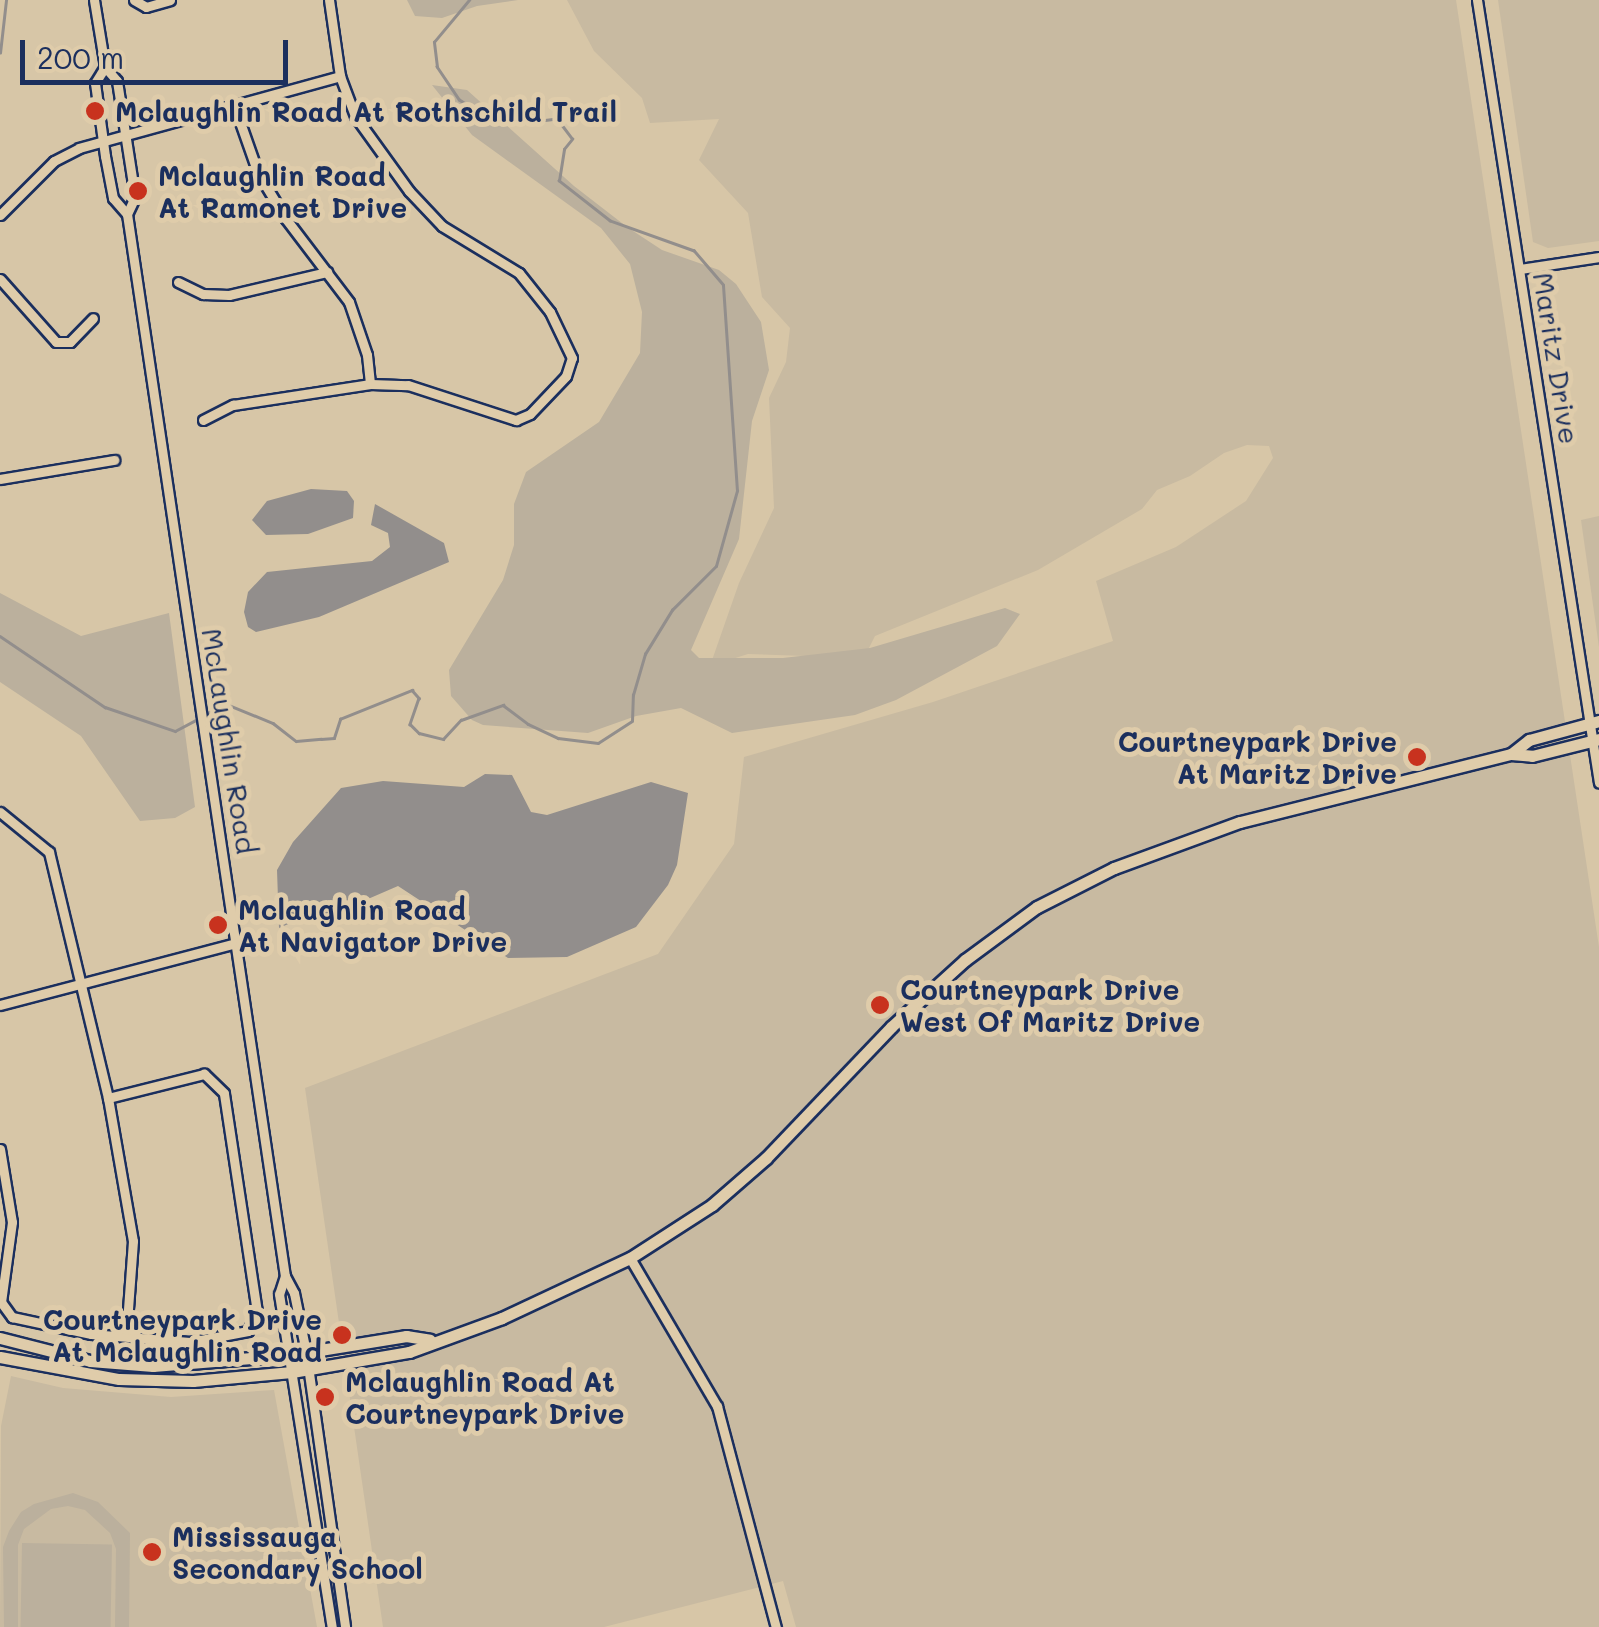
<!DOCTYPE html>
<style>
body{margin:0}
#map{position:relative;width:1599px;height:1627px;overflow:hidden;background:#d7c6a7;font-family:Mali,sans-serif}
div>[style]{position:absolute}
.built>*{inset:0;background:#c8baa1}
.green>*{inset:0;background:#bbb09d;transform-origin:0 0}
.water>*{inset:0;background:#928e8c}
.stream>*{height:2.5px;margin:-1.25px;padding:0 1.25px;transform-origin:1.25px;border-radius:1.25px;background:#928e8c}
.roads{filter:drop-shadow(2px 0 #1b2f5e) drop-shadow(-2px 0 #1b2f5e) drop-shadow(0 2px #1b2f5e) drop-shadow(0 -2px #1b2f5e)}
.minor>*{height:9px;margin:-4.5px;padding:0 4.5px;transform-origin:4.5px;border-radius:4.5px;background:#dfccaa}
.major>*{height:11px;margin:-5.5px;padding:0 5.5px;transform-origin:5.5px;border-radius:5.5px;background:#dfccaa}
.dots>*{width:28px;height:28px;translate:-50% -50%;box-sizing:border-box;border:5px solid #dfccaa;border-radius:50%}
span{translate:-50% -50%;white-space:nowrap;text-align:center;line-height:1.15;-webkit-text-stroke:10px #dfccaa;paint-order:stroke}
.poi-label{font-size:28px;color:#1b2f5e;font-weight:700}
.left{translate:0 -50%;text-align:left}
.right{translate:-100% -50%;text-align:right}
.street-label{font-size:28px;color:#1b2f5e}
.scale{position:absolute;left:20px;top:40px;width:268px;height:45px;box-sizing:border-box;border:5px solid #1b2f5e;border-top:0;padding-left:12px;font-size:30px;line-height:35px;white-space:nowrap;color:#1b2f5e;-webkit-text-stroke:8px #dfccaa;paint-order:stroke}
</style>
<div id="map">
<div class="built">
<div style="clip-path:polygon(567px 0,1456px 0,1599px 947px,1599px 1627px,796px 1627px,783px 1581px,604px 1627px,383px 1627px,305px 1088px,658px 954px,734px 844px,744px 757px,933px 702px,1113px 641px,1096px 581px,1176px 547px,1246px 501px,1273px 458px,1269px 446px,1247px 445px,1224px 453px,1190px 476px,1157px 490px,1142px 509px,1038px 570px,875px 636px,864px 658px,748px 654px,710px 666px,739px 583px,774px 508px,769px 398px,786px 362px,790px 328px,762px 297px,748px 213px,699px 160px,719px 119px,650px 123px,642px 98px,594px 51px)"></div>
<div style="clip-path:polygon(1498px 0,1599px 0,1599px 241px,1548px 248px,1533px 242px)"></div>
<div style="clip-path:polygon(1599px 516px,1599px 647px,1581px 520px)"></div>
<div style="clip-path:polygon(11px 1376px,63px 1388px,171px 1397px,274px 1390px,317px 1627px,0 1627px,1px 1426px)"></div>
</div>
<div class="green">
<div style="clip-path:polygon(407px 0,518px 0,477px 6px,442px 18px,415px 16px)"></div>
<div style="clip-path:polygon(432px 85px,467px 90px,574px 186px,627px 227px,662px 250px,719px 270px,736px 284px,761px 322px,769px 370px,752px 421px,739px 539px,691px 650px,699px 658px,783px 658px,870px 648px,1005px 608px,1020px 614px,997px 646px,896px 700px,855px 715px,732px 733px,681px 708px,636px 716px,588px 733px,483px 725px,472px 720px,451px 696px,449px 670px,503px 580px,514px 545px,514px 504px,526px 472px,599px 422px,640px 353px,642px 312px,630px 264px,601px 228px,472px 135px)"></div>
<div style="clip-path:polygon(0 593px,81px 636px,169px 613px,195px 807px,175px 818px,140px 821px,81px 736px,0 682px)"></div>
<div style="clip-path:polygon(73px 1493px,98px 1502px,130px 1533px,129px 1627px,115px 1627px,116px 1549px,110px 1533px,85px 1510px,68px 1506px,51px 1509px,24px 1529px,18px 1545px,18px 1627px,4px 1627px,3px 1547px,9px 1531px,21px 1512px,34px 1504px)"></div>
<div style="left:22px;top:1543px;width:90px;height:84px;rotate:1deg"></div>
</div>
<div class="water">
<div style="clip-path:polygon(311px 489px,347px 491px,354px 501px,353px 518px,308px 534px,266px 535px,252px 520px,267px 501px)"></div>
<div style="clip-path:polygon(375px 504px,444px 543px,449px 562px,319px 617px,256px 632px,248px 627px,244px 612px,248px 592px,267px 572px,372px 561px,390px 547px,388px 533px,371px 525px)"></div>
<div style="clip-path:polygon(485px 774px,512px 775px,531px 812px,547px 815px,651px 782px,688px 793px,677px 865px,668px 885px,636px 927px,567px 957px,508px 958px,398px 886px,331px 915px,300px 919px,279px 928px,277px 870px,293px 842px,341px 788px,383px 781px,464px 787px)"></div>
</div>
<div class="stream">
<div style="left:0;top:53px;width:53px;rotate:-83.5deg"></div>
<div style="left:0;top:636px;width:127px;rotate:34.1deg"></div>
<div style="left:105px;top:707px;width:74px;rotate:18.9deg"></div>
<div style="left:175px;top:731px;width:27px;rotate:-28deg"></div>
<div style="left:205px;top:714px;width:23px;rotate:-25deg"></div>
<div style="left:226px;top:704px;width:51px;rotate:22deg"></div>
<div style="left:273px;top:723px;width:29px;rotate:38deg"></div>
<div style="left:296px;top:741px;width:25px;rotate:-5deg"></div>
<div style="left:321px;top:739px;width:13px;rotate:-4deg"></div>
<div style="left:334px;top:738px;width:20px;rotate:-72deg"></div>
<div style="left:340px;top:719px;width:78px;rotate:-21.9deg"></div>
<div style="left:412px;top:690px;width:11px;rotate:49deg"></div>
<div style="left:419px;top:698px;width:28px;rotate:109deg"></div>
<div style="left:410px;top:724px;width:13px;rotate:45deg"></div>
<div style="left:419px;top:733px;width:25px;rotate:14deg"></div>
<div style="left:443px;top:739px;width:26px;rotate:-47deg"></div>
<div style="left:461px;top:720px;width:45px;rotate:-19.7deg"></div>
<div style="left:503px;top:705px;width:31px;rotate:37deg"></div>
<div style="left:528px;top:724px;width:33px;rotate:25deg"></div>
<div style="left:558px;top:738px;width:40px;rotate:7.1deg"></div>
<div style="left:598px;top:743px;width:40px;rotate:-32.9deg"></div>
<div style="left:632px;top:721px;width:26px;rotate:-88deg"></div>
<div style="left:633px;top:695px;width:43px;rotate:-73.7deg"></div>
<div style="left:645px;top:654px;width:52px;rotate:-58.5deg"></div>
<div style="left:672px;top:610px;width:62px;rotate:-45deg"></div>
<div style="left:716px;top:566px;width:78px;rotate:-74.4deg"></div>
<div style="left:737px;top:491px;width:206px;rotate:-93.9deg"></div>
<div style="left:723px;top:285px;width:45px;rotate:-130.5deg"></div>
<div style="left:694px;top:251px;width:89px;rotate:-160.3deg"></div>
<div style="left:610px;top:221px;width:65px;rotate:-141.9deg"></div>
<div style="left:559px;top:181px;width:32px;rotate:-81deg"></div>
<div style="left:564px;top:149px;width:13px;rotate:-51deg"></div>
<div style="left:572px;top:139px;width:25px;rotate:-127deg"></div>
<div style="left:557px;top:119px;width:34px;rotate:173deg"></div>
<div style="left:523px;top:123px;width:49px;rotate:-165.7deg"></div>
<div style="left:476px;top:111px;width:20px;rotate:-147deg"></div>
<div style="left:459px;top:100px;width:40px;rotate:-124deg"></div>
<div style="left:437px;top:67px;width:25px;rotate:-97deg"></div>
<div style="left:434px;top:42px;width:55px;rotate:-50.2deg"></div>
</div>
<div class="roads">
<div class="minor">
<div style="left:94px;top:0;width:68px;rotate:80.7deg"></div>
<div style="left:105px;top:67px;width:18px;rotate:49deg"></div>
<div style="left:117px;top:81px;width:117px;rotate:81.2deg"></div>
<div style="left:135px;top:197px;width:19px;rotate:115deg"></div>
<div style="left:134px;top:0;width:14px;rotate:30deg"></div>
<div style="left:146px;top:7px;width:25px;rotate:-16deg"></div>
<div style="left:1477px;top:0;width:792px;rotate:81.14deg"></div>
<div style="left:105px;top:67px;width:19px;rotate:122deg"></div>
<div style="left:95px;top:83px;width:74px;rotate:82.2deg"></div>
<div style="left:105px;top:156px;width:43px;rotate:79.2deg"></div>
<div style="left:113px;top:198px;width:21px;rotate:49deg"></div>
<div style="left:127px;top:214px;width:1074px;rotate:81.54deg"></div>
<div style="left:285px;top:1276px;width:19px;rotate:62deg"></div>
<div style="left:294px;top:1293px;width:60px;rotate:78.5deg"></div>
<div style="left:306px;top:1352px;width:278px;rotate:81.9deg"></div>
<div style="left:234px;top:105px;width:72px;rotate:70.6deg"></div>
<div style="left:258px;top:173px;width:54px;rotate:58.7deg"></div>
<div style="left:286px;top:219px;width:104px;rotate:52.8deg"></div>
<div style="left:349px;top:302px;width:56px;rotate:71.2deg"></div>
<div style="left:367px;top:355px;width:29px;rotate:84deg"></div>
<div style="left:0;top:215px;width:76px;rotate:-45deg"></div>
<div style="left:54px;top:161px;width:28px;rotate:-27deg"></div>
<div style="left:79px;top:148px;width:271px;rotate:-15.4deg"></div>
<div style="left:1520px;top:269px;width:80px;rotate:-8.6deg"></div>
<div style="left:0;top:279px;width:84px;rotate:48.4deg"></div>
<div style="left:56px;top:342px;width:14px"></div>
<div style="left:70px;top:342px;width:33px;rotate:-46deg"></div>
<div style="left:178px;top:282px;width:28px;rotate:26deg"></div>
<div style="left:203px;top:294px;width:26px;rotate:2deg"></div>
<div style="left:229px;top:295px;width:101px;rotate:-13.2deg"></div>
<div style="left:203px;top:420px;width:34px;rotate:-27deg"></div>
<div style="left:233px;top:405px;width:139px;rotate:-8.7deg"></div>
<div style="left:370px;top:384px;width:38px;rotate:2deg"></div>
<div style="left:408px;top:385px;width:114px;rotate:18deg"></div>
<div style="left:516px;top:420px;width:15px;rotate:-23deg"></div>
<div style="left:530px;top:414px;width:52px;rotate:-46.5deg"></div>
<div style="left:566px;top:376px;width:19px;rotate:-72deg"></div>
<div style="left:572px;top:358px;width:51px;rotate:-115.6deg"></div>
<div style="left:550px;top:312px;width:50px;rotate:-128.5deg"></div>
<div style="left:519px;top:273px;width:90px;rotate:-148.6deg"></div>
<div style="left:442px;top:226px;width:48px;rotate:-133.3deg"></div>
<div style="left:409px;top:191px;width:92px;rotate:-125.8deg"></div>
<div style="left:355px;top:116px;width:43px;rotate:-110.6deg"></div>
<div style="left:340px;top:76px;width:77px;rotate:-98.2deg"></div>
<div style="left:0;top:479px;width:116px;rotate:-9.5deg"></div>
<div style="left:0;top:812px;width:63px;rotate:39.2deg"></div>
<div style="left:49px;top:852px;width:253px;rotate:76.5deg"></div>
<div style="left:108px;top:1098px;width:145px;rotate:80.1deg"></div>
<div style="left:133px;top:1241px;width:95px;rotate:94.2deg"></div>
<div style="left:0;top:1005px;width:245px;rotate:-14.7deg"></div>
<div style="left:0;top:1149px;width:74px;rotate:80.7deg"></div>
<div style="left:12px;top:1222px;width:81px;rotate:97.8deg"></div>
<div style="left:1px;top:1302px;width:19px;rotate:54deg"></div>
<div style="left:12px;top:1317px;width:81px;rotate:12.1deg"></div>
<div style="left:91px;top:1334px;width:99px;rotate:4.6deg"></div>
<div style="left:190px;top:1342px;width:59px;rotate:-10.7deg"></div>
<div style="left:248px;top:1331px;width:21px;rotate:-65deg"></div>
<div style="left:257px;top:1312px;width:221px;rotate:-98.6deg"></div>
<div style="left:224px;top:1093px;width:28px;rotate:-136deg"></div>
<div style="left:204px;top:1074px;width:99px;rotate:166deg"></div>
<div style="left:630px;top:1258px;width:172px;rotate:59.6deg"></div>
<div style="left:717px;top:1406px;width:229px;rotate:75.1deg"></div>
<div style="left:285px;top:1276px;width:19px;rotate:108deg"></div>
<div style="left:279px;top:1294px;width:337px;rotate:81deg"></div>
</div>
<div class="major">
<div style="left:1511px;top:754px;width:23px;rotate:-38deg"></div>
<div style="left:1529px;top:740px;width:73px;rotate:-15.2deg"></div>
<div style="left:0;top:1338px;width:93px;rotate:14.3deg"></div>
<div style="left:90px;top:1361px;width:63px;rotate:4.5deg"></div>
<div style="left:153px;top:1366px;width:136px;rotate:-4.6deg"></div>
<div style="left:289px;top:1355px;width:119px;rotate:-9.2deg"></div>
<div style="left:406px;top:1336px;width:24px;rotate:9deg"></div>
<div style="left:0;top:1357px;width:121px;rotate:10.5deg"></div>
<div style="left:119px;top:1379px;width:74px;rotate:1.5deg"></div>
<div style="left:193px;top:1381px;width:99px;rotate:-5.2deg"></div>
<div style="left:292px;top:1372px;width:119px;rotate:-9.7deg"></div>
<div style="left:409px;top:1352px;width:99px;rotate:-20.1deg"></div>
<div style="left:502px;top:1318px;width:141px;rotate:-25.1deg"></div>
<div style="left:630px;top:1258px;width:98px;rotate:-32.9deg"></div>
<div style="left:712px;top:1205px;width:72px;rotate:-41deg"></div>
<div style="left:766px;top:1158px;width:181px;rotate:-46.3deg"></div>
<div style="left:891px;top:1027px;width:100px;rotate:-42.2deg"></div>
<div style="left:965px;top:960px;width:89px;rotate:-36.4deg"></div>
<div style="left:1037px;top:907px;width:86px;rotate:-26.9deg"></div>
<div style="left:1114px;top:868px;width:134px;rotate:-20.1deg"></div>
<div style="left:1240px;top:822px;width:279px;rotate:-14.1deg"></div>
<div style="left:1511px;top:754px;width:21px;rotate:5deg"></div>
<div style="left:1532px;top:756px;width:69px;rotate:-14.2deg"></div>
</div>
</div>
<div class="dots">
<div style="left:95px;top:111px;background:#c8321e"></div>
<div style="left:138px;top:191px;background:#c8321e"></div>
<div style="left:1417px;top:757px;background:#c8321e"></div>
<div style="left:218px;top:925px;background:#c8321e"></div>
<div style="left:880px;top:1005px;background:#c8321e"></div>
<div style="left:342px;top:1335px;background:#c8321e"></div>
<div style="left:325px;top:1397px;background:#c8321e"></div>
<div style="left:152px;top:1552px;background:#c8321e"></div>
</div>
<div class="poi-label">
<span class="left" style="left:115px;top:111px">Mclaughlin Road At Rothschild Trail</span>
<span class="left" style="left:158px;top:191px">Mclaughlin Road<br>At Ramonet Drive</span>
<span class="right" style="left:1397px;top:757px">Courtneypark Drive<br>At Maritz Drive</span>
<span class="left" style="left:238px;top:925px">Mclaughlin Road<br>At Navigator Drive</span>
<span class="left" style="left:900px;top:1005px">Courtneypark Drive<br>West Of Maritz Drive</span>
<span class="right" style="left:322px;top:1335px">Courtneypark Drive<br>At Mclaughlin Road</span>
<span class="left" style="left:345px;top:1397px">Mclaughlin Road At<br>Courtneypark Drive</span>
<span class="left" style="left:172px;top:1552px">Mississauga<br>Secondary School</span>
</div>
<div class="street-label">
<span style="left:1557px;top:358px;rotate:81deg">Maritz Drive</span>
<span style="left:230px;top:741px;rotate:81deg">McLaughlin Road</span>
</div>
<div class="scale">200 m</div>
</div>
